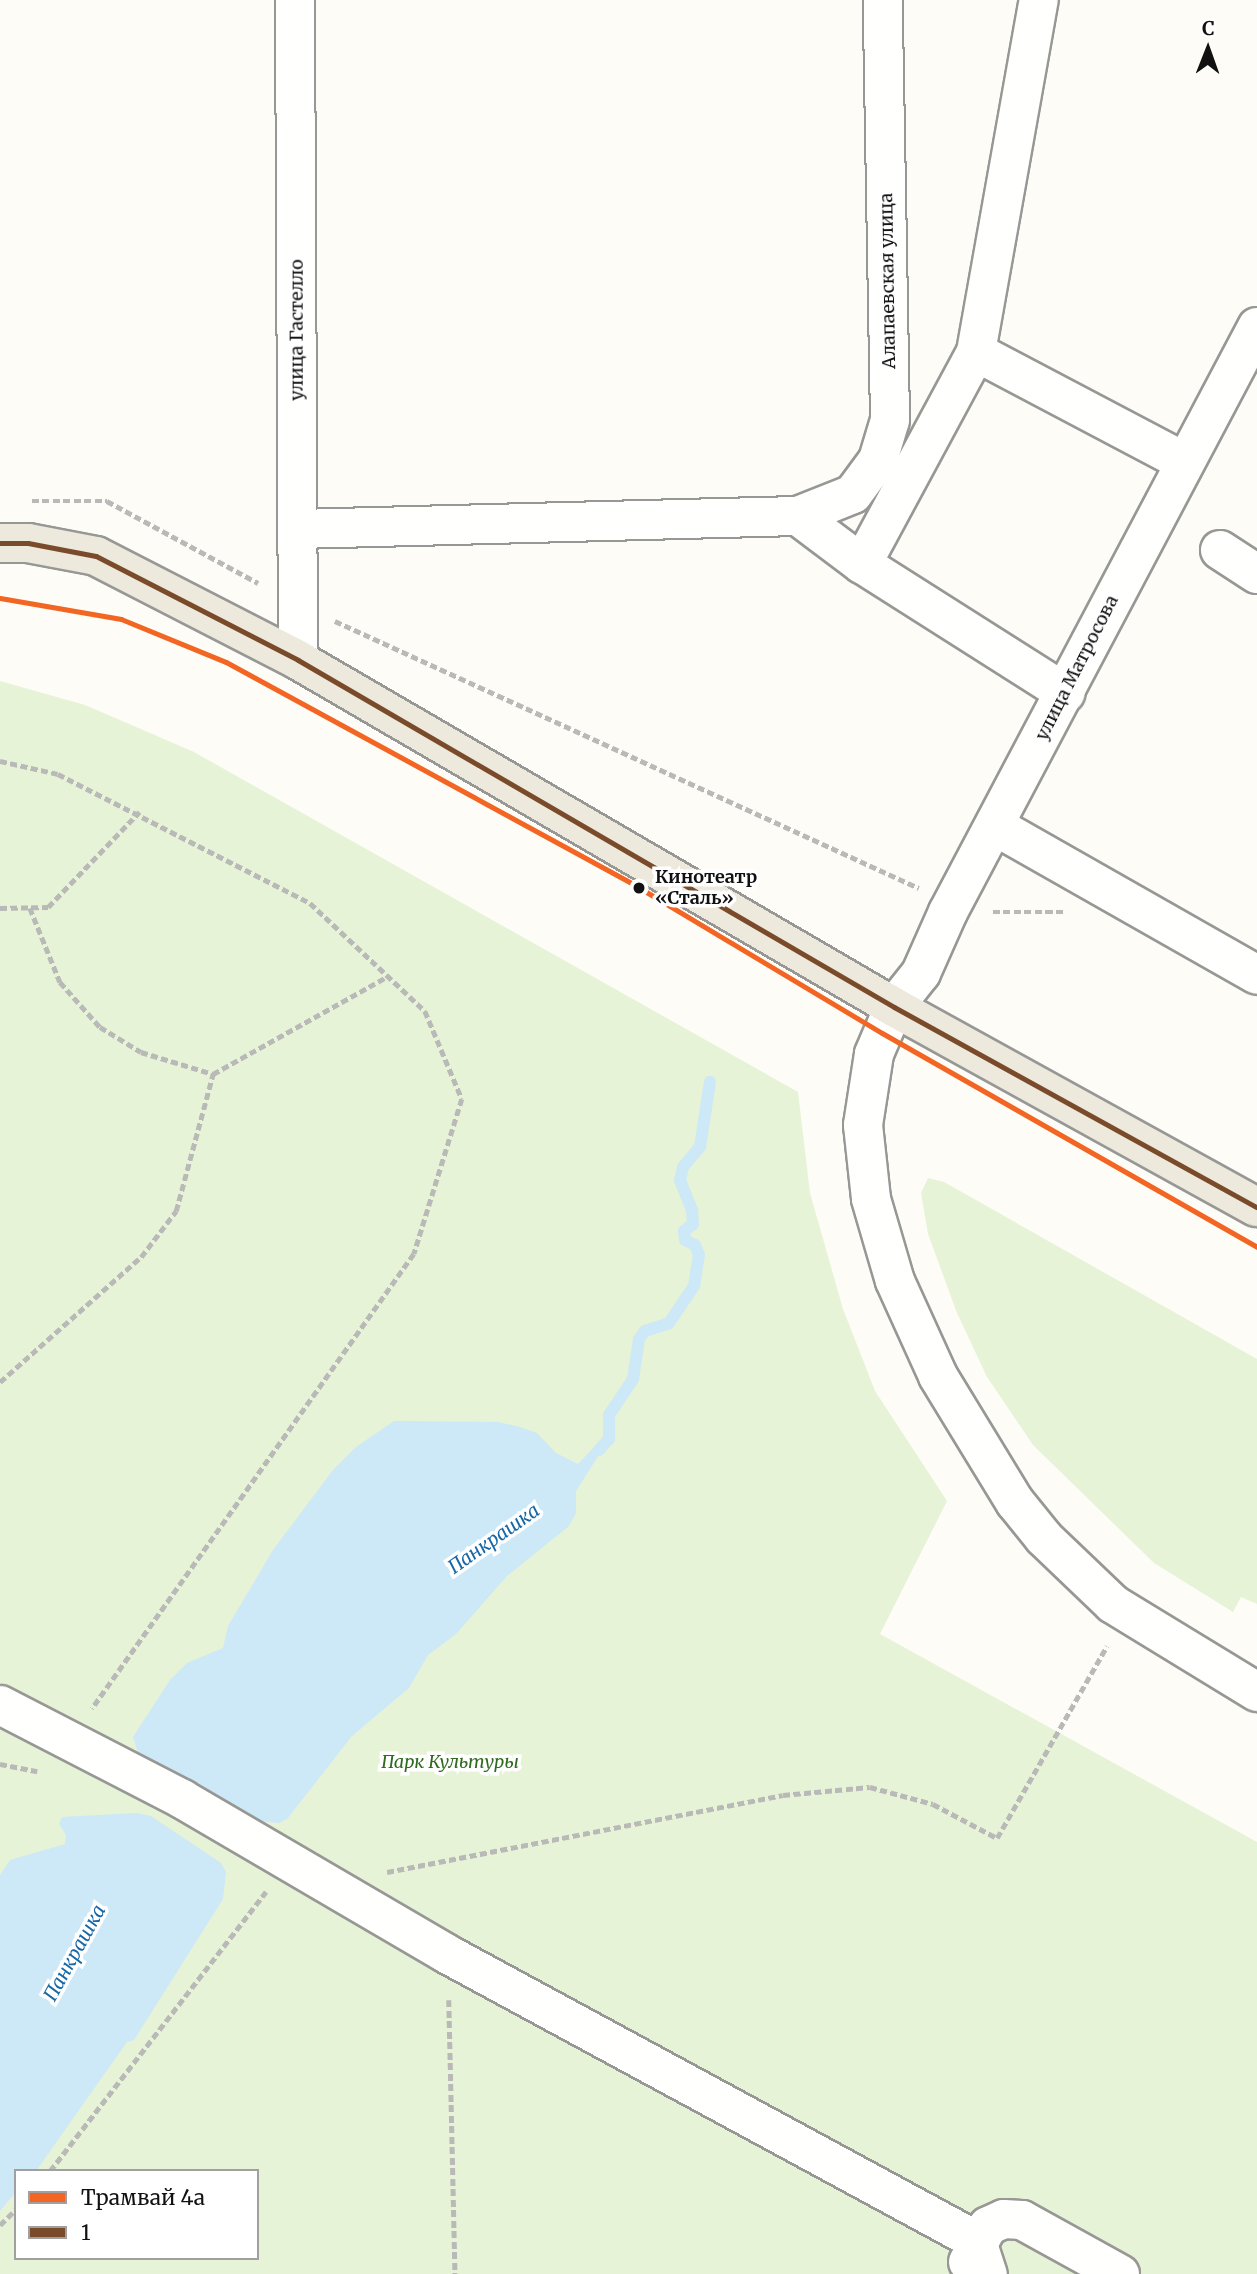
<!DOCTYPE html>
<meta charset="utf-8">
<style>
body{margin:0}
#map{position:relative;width:1257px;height:2274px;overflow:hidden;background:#fdfcf7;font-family:Merriweather,serif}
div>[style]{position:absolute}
.green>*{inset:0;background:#e7f3d7}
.water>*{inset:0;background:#cde8f7}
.stream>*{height:12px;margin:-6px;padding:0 6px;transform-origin:6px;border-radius:6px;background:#cde8f7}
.path>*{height:4.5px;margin-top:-2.25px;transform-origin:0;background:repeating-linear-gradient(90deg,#b9b9b8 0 7px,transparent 0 10.5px)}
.roads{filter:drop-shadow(2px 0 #979795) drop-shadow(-2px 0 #979795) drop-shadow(0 2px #979795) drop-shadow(0 -2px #979795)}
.minor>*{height:38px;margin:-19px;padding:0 19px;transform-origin:19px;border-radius:19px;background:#fffffe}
.major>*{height:38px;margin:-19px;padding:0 19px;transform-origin:19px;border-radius:19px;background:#ede9dc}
.bus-1>*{height:5px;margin:-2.5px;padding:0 2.5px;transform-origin:2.5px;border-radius:2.5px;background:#7a4b2a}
.tram-1>*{height:5px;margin:-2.5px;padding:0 2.5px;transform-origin:2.5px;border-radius:2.5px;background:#f26522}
.dots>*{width:19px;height:19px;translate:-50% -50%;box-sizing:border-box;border:4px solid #fff;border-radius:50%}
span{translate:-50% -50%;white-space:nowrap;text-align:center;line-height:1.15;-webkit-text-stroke:7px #fff;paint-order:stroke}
.street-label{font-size:18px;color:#111}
.stop-label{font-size:18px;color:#111;font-weight:700}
.left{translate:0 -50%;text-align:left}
.park-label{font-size:18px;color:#2f6b1f;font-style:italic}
.water-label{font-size:19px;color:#1768a6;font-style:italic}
.legend{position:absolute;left:14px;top:2169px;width:245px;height:91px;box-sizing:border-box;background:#fff;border:2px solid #a0a0a0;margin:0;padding:9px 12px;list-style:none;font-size:21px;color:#111}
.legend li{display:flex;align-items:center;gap:14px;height:35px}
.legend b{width:35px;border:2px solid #a0a0a0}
.north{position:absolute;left:1173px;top:14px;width:70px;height:70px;-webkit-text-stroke:5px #fff;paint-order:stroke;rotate:1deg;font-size:19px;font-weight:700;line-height:28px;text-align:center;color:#111}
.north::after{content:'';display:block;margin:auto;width:24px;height:32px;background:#111;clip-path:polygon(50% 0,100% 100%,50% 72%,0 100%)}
</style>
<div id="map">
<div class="green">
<div style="clip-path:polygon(evenodd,0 681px,85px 705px,194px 752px,798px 1092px,810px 1193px,843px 1309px,875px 1391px,947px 1501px,880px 1634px,1257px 1842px,1257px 2274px,0 2274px,0 681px,16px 2171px,257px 2171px,257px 2258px,16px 2258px,16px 2171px)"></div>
<div style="clip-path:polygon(928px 1178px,944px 1182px,1257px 1359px,1257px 1604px,1241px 1597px,1233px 1612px,1154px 1563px,1033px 1445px,987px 1377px,957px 1313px,928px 1234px,921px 1193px)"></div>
</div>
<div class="water">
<div style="clip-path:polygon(394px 1421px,498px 1422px,520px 1427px,537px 1433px,556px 1453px,578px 1464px,601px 1440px,609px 1439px,576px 1491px,576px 1513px,569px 1526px,507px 1576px,456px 1634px,428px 1655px,409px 1688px,352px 1736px,287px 1819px,279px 1823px,257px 1821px,138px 1753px,133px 1737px,170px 1680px,187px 1663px,223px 1648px,228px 1626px,273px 1550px,333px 1470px,356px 1447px)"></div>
<div style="clip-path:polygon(136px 1813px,151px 1816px,221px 1863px,226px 1872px,223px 1899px,134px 2040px,127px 2042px,36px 2171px,16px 2171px,16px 2192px,0 2211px,0 1875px,10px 1860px,65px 1844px,66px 1835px,59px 1824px,62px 1817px)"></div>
</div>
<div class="stream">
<div style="left:599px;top:1450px;width:15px;rotate:-48deg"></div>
<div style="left:609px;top:1439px;width:24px;rotate:-90deg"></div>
<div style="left:609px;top:1415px;width:43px;rotate:-56.3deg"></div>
<div style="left:633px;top:1379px;width:40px;rotate:-81.5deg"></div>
<div style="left:639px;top:1339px;width:10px;rotate:-53deg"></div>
<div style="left:645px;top:1331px;width:25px;rotate:-18deg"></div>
<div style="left:669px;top:1323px;width:45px;rotate:-56deg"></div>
<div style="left:694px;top:1286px;width:31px;rotate:-81deg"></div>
<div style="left:699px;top:1255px;width:11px;rotate:-112deg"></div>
<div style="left:695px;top:1245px;width:11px;rotate:-153deg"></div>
<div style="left:685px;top:1240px;width:9px;rotate:-96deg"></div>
<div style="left:684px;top:1231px;width:11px;rotate:-38deg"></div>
<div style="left:693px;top:1224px;width:14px;rotate:-94deg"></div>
<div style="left:692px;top:1210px;width:31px;rotate:-112deg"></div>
<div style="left:680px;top:1181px;width:14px;rotate:-78deg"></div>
<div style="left:683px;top:1167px;width:26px;rotate:-50deg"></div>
<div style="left:700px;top:1147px;width:66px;rotate:-81.3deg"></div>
</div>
<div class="path">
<div style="left:32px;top:501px;width:75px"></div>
<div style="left:107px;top:501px;width:172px;rotate:28.5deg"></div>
<div style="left:335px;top:621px;width:642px;rotate:24.57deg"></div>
<div style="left:0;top:761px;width:59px;rotate:12.6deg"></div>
<div style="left:58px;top:774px;width:283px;rotate:27.1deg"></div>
<div style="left:310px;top:903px;width:158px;rotate:43.2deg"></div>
<div style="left:425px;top:1011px;width:95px;rotate:67.2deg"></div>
<div style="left:462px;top:1099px;width:162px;rotate:107.2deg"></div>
<div style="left:414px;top:1254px;width:557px;rotate:125.29deg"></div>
<div style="left:0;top:908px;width:48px;rotate:-1.2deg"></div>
<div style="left:48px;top:907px;width:132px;rotate:-46.2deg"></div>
<div style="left:30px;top:908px;width:80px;rotate:67.9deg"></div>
<div style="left:60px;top:982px;width:60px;rotate:48.4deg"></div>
<div style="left:100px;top:1027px;width:48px;rotate:31.4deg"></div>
<div style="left:141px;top:1052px;width:75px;rotate:17deg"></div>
<div style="left:993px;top:912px;width:71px"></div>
<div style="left:0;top:1382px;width:188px;rotate:-41.6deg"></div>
<div style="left:141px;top:1257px;width:58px;rotate:-52.7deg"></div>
<div style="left:176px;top:1211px;width:142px;rotate:-74.9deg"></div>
<div style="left:213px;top:1074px;width:201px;rotate:-29.2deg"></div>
<div style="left:0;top:1764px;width:38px;rotate:11deg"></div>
<div style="left:387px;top:1872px;width:403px;rotate:-11deg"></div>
<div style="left:783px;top:1795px;width:87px;rotate:-5.3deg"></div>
<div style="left:870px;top:1787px;width:65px;rotate:15.1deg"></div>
<div style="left:933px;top:1804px;width:72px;rotate:28deg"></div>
<div style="left:997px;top:1838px;width:221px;rotate:-60.2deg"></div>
<div style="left:449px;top:2000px;width:274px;rotate:88.7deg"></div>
<div style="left:50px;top:2171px;width:353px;rotate:-52.3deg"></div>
<div style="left:0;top:2225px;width:23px;rotate:-45deg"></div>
</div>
<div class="roads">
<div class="minor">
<div style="left:295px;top:0;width:660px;rotate:89.74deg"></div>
<div style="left:1257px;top:327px;width:662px;rotate:117.84deg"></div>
<div style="left:948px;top:912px;width:67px;rotate:113.9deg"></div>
<div style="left:921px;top:973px;width:43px;rotate:128.5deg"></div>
<div style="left:894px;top:1007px;width:51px;rotate:113.1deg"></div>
<div style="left:874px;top:1054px;width:72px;rotate:98.8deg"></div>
<div style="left:863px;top:1125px;width:74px;rotate:83.8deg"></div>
<div style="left:871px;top:1199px;width:85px;rotate:73.7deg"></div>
<div style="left:895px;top:1281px;width:104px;rotate:65.6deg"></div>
<div style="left:938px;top:1376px;width:148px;rotate:58.6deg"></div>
<div style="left:1015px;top:1502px;width:46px;rotate:51.1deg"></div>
<div style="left:1044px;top:1538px;width:95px;rotate:43.7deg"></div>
<div style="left:1113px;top:1604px;width:169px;rotate:31.4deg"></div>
<div style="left:976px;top:352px;width:234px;rotate:27.8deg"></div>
<div style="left:798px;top:516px;width:80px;rotate:36.9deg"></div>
<div style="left:862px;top:564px;width:241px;rotate:32.4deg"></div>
<div style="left:298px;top:529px;width:500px;rotate:-1.49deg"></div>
<div style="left:798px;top:516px;width:59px;rotate:-21.8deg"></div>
<div style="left:853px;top:494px;width:42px;rotate:-53.7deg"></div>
<div style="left:878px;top:460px;width:42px;rotate:-73.3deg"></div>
<div style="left:890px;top:420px;width:420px;rotate:-91deg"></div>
<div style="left:1220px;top:550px;width:44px;rotate:33deg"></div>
<div style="left:862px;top:564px;width:241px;rotate:-61.7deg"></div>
<div style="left:976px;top:352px;width:358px;rotate:-79.9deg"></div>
<div style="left:995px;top:826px;width:301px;rotate:29.6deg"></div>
<div style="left:0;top:1705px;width:205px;rotate:27.3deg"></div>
<div style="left:182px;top:1799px;width:307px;rotate:30.3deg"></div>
<div style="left:447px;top:1954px;width:603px;rotate:28.44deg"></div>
<div style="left:977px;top:2241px;width:35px;rotate:72deg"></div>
<div style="left:968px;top:2262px;width:41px;rotate:-60.9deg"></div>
<div style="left:988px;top:2226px;width:17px;rotate:-24deg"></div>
<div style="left:1004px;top:2219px;width:18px;rotate:3deg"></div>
<div style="left:1022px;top:2220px;width:112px;rotate:28.9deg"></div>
</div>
<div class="major">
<div style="left:0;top:543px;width:28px"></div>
<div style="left:28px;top:543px;width:69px;rotate:10.8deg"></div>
<div style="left:96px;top:556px;width:227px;rotate:27.2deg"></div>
<div style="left:298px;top:660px;width:690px;rotate:30.21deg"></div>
<div style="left:894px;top:1007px;width:414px;rotate:28.9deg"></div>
</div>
</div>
<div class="bus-1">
<div style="left:0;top:543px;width:28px"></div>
<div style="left:28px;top:543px;width:69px;rotate:10.8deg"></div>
<div style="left:96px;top:556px;width:227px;rotate:27.2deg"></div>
<div style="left:298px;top:660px;width:690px;rotate:30.21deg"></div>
<div style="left:894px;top:1007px;width:414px;rotate:28.9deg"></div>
</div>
<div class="tram-1">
<div style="left:0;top:598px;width:123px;rotate:9.8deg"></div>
<div style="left:121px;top:619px;width:113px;rotate:22.3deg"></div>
<div style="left:226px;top:662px;width:469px;rotate:28.6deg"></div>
<div style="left:638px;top:887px;width:284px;rotate:30.9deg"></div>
<div style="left:882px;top:1033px;width:432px;rotate:29.7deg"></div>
</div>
<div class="dots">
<div style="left:639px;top:888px;background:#111"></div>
</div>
<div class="street-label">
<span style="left:888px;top:281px;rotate:-91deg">Алапаевская улица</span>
<span style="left:297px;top:330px;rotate:-90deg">улица Гастелло</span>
<span style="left:1077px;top:668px;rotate:-63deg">улица Матросова</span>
</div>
<div class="stop-label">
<span class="left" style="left:655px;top:888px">Кинотеатр<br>«Сталь»</span>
</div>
<div class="park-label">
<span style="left:450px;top:1762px">Парк Культуры</span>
</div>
<div class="water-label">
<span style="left:494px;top:1539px;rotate:-35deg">Панкрашка</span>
<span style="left:75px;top:1953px;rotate:-61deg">Панкрашка</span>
</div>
<ul class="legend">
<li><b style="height:9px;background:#f26522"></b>Трамвай 4а</li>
<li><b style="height:9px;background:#7a4b2a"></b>1</li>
</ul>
<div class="north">С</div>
</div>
